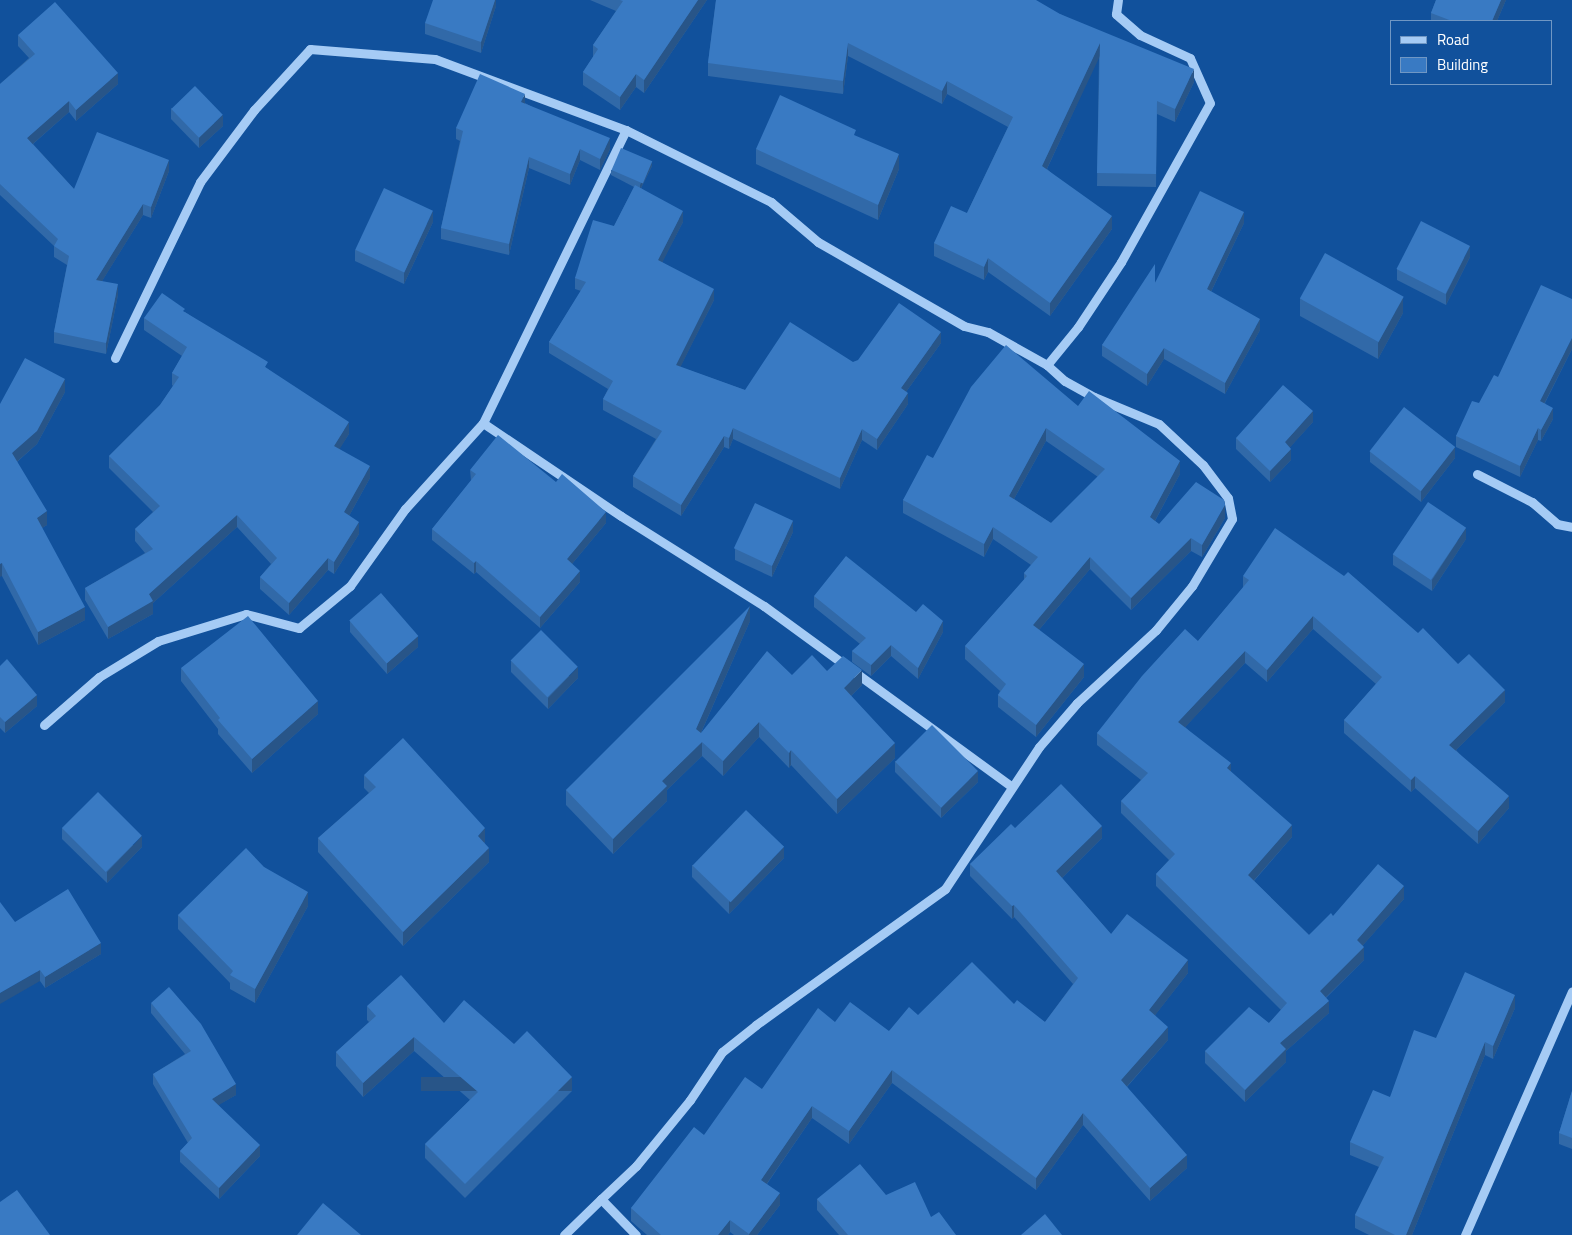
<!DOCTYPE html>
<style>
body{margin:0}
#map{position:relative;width:1572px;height:1235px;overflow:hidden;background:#11519c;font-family:"Titillium Web",sans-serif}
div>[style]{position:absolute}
.minor>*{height:9px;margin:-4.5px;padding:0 4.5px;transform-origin:4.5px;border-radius:4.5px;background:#a5cbf5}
.wall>*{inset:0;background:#3169a8}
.shaded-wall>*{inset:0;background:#285588;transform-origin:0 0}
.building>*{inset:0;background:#397ac3;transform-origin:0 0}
span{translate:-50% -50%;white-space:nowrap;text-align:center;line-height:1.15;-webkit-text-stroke:4px #11519c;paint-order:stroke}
.legend{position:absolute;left:1390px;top:20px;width:162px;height:65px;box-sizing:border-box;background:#11519c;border:1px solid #7097c4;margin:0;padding:6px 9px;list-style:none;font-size:15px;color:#fff}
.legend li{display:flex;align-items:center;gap:10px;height:25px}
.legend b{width:25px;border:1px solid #7097c4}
</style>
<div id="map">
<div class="minor">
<div style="left:115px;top:358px;width:195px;rotate:-64.2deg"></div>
<div style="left:200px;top:182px;width:90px;rotate:-53.1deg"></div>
<div style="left:254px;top:110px;width:83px;rotate:-47.4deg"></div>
<div style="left:310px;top:49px;width:125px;rotate:4.6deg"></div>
<div style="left:435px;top:59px;width:204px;rotate:20.4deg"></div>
<div style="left:626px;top:130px;width:162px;rotate:26.4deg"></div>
<div style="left:771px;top:202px;width:62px;rotate:40.4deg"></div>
<div style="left:818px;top:242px;width:168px;rotate:29.9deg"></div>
<div style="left:964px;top:326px;width:25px;rotate:14deg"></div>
<div style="left:988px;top:332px;width:68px;rotate:29.2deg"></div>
<div style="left:1047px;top:365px;width:24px;rotate:42deg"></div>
<div style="left:1065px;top:381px;width:33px;rotate:29deg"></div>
<div style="left:1094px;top:397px;width:70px;rotate:22.6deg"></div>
<div style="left:1159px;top:424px;width:60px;rotate:43deg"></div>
<div style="left:1203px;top:465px;width:41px;rotate:52.9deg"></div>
<div style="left:1228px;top:498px;width:21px;rotate:79deg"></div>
<div style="left:1232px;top:519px;width:78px;rotate:120.8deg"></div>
<div style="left:1192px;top:586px;width:57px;rotate:129.3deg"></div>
<div style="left:1156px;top:630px;width:108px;rotate:137.3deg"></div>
<div style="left:1077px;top:703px;width:58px;rotate:130.8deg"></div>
<div style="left:1039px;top:747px;width:170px;rotate:123.5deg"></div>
<div style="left:945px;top:889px;width:233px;rotate:144.3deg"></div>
<div style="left:756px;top:1025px;width:43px;rotate:141.5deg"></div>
<div style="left:722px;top:1052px;width:58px;rotate:123.7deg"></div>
<div style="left:690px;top:1100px;width:85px;rotate:129.3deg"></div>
<div style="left:636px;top:1166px;width:48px;rotate:136.7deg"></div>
<div style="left:601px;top:1199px;width:50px;rotate:45.8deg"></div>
<div style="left:1047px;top:365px;width:49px;rotate:-50.8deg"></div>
<div style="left:1078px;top:327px;width:78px;rotate:-56.5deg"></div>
<div style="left:1121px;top:262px;width:182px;rotate:-60.8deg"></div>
<div style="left:1210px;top:103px;width:49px;rotate:-114deg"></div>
<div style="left:1190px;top:58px;width:55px;rotate:-155.3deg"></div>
<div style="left:1140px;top:35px;width:32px;rotate:-139deg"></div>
<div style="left:1116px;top:14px;width:14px;rotate:-82deg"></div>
<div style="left:483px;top:423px;width:166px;rotate:34deg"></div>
<div style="left:621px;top:516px;width:169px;rotate:32.2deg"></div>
<div style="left:764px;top:606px;width:307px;rotate:36.1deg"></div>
<div style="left:1477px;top:474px;width:62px;rotate:27deg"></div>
<div style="left:1532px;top:502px;width:33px;rotate:41deg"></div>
<div style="left:1557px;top:524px;width:15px;rotate:11deg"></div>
<div style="left:44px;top:725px;width:73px;rotate:-41.1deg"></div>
<div style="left:99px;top:677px;width:69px;rotate:-31.4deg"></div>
<div style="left:158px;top:641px;width:92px;rotate:-17.1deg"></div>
<div style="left:246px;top:614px;width:55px;rotate:14.8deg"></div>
<div style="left:299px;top:628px;width:66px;rotate:-39.5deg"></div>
<div style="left:350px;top:586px;width:95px;rotate:-54.5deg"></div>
<div style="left:405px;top:509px;width:116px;rotate:-47.8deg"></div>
<div style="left:483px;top:423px;width:326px;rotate:-64deg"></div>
<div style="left:564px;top:1235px;width:52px;rotate:-44.2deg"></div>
<div style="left:1465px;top:1235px;width:266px;rotate:-66.3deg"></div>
</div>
<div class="wall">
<div style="clip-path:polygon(496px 0,496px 6px,481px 53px,425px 34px,425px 23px)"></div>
<div style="clip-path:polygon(590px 0,707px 0,644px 93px,636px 87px,620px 110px,583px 85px,583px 72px,593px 57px,593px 45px,616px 11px)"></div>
<div style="clip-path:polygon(716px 0,1060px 14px,1194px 82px,1175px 122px,1157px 114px,1156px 187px,1097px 186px,1099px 56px,1047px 169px,1112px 229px,1050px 316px,988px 272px,984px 280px,934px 256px,934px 243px,967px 213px,1008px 127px,947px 94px,942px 104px,848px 56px,843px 94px,708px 76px,708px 63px)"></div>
<div style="clip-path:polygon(1436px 0,1506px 0,1497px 21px,1431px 21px,1431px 13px)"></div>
<div style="clip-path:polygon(18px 35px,118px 84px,76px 121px,69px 112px,33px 144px,74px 189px,169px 171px,151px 218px,143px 215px,102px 281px,118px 295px,106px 354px,54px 343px,54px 332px,67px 265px,54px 257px,54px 246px,0 195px,0 84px,29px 58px,18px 46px)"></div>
<div style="clip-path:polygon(525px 103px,610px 149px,600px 170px,580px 160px,570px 185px,529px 168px,509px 255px,441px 239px,441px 228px,460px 141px,456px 139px,456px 128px)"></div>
<div style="clip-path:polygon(171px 108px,223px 126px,199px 148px,171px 119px)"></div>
<div style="clip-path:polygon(756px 149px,899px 169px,878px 220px,756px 164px)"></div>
<div style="clip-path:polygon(652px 166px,641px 188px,683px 222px,662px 262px,714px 300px,680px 367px,745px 390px,853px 362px,941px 343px,906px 392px,908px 404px,877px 450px,862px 440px,840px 489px,733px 439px,729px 449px,724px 447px,681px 516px,633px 487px,633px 476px,656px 439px,603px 410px,603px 399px,608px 389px,549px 353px,549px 342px,581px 291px,575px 289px,575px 278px,614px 226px,634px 187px,611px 175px,611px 170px)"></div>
<div style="clip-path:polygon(433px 222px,404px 284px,355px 261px,355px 250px)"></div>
<div style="clip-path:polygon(1244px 223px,1211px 292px,1260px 330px,1225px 394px,1164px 359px,1147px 386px,1102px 356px,1102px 345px,1155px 282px)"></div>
<div style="clip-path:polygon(1470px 257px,1446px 305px,1397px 280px,1397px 269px)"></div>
<div style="clip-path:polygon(1300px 299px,1403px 313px,1378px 359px,1300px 316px)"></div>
<div style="clip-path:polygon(185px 312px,268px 369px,349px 434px,339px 449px,370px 478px,349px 516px,359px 534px,334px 574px,328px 570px,289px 615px,260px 589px,260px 577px,271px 564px,237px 527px,153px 603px,153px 614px,108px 639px,85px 600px,85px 588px,145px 553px,135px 541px,135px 529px,153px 512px,109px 468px,109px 456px,160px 405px,173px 386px,172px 385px,172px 373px,182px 356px,144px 330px,144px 318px)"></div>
<div style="clip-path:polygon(1572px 349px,1545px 403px,1553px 419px,1541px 441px,1538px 440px,1520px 477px,1456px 447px,1456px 436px,1498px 377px)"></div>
<div style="clip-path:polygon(65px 392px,37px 444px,17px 462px,47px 525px,42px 528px,85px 620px,38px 645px,2px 576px,0 404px)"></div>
<div style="clip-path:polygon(evenodd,1078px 406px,1180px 474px,1155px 521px,1159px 524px,1225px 518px,1202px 557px,1191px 551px,1131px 610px,1090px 569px,1039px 630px,1084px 677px,1036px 737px,998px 707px,998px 695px,1000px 691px,965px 659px,965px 646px,1024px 580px,1024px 573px,1031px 565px,993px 539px,984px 557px,903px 513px,903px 500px,933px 458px,1078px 406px,1046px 441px,1098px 477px,1051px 523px,1014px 499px,1046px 441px)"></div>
<div style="clip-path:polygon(1313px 422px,1290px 447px,1291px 460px,1270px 482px,1236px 449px,1236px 438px)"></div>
<div style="clip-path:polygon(1370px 451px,1455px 458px,1421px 502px,1370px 462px)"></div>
<div style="clip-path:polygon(470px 470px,606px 523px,572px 564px,580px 582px,540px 628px,476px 572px,474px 574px,432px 540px,432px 529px,471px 481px)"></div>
<div style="clip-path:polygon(793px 532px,772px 577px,735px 560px,735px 549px)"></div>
<div style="clip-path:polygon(1466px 539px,1432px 591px,1393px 565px,1393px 554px)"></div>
<div style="clip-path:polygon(1243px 576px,1418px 633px,1505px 702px,1456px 750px,1509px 808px,1478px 844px,1415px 788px,1411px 792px,1344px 733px,1344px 720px,1376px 684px,1313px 629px,1267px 682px,1245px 663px,1185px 727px,1231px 772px,1292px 837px,1254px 881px,1309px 935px,1333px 916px,1404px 899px,1363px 945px,1364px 960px,1326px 998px,1329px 1013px,1286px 1051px,1286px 1062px,1245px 1102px,1205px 1063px,1205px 1051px,1269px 1023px,1281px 1010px,1156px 886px,1156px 874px,1169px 860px,1121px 813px,1121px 801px,1141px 780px,1097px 745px,1097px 733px,1198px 641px,1243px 588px)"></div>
<div style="clip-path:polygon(814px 596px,916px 612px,943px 632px,918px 679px,891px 656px,871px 676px,852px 662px,852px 651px,860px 644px,814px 607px)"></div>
<div style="clip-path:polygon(350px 621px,418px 647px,387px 674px,350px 632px)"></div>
<div style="clip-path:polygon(750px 621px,701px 733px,792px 675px,827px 671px,862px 685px,851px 696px,895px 758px,837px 814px,791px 765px,789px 768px,759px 737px,723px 776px,702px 756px,667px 790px,667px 801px,613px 854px,566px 805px,566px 790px)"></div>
<div style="clip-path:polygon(511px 661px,578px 678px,548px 709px,511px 672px)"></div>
<div style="clip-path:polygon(0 666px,37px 706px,5px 733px,0 728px)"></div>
<div style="clip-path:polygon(181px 668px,318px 714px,252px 773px,218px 734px,218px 729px,181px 681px)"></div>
<div style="clip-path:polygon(895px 761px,978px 782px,941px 818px,895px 772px)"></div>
<div style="clip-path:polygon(364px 775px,485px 842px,484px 843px,489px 862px,403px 946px,318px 852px,318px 838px,369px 793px,364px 788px)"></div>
<div style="clip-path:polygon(62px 828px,142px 847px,107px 883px,62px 839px)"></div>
<div style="clip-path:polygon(1015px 828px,1102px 838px,1062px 878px,1111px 934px,1188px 973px,1155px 1015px,1168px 1040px,1127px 1087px,1187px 1168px,1150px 1201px,1083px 1125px,1036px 1190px,892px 1083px,849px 1144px,812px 1118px,767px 1184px,780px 1205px,757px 1235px,734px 1235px,730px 1232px,728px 1235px,647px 1235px,631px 1221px,631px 1208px,704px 1135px,762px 1089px,835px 1022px,889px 1031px,918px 1015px,1014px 1004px,1045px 1022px,1073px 984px,1014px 917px,1012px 919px,970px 876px,970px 864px)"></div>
<div style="clip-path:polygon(784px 858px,729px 914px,692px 877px,692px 865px)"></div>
<div style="clip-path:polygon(264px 867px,308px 906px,255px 1003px,230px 989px,230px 983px,178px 929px,178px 915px)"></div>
<div style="clip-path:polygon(15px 922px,101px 954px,45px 988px,40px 981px)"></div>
<div style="clip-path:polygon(151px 1003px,236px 1095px,218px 1105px,260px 1156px,219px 1199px,180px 1162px,180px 1151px,188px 1143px,153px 1084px,153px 1074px,185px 1054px,151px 1013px)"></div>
<div style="clip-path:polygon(367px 1006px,444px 1023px,514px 1044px,572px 1091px,465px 1198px,425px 1158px,425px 1144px,470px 1100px,414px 1051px,363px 1097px,336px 1066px,336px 1052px,369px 1022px,367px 1020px)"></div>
<div style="clip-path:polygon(1515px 1008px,1493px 1059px,1485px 1055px,1412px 1235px,1369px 1235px,1355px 1228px,1355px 1215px,1379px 1167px,1350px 1155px,1350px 1142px,1390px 1097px,1436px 1038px)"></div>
<div style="clip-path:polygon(1572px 1091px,1572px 1149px,1559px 1144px,1559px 1133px)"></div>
<div style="clip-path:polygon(886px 1195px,931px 1217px,956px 1235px,839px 1235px,817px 1210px,817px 1199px)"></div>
</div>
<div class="shaded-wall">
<div style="clip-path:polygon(495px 0,496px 0,496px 6px,481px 53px,481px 42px)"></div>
<div style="clip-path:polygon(698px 0,707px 0,644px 93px,644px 80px)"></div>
<div style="clip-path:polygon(1501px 0,1506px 0,1497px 21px,1492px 21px)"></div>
<div style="clip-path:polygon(848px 43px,848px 56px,843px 94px,843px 81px)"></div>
<div style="clip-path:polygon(1100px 43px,1100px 56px,1042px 179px,1042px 166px)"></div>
<div style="clip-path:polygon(1194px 69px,1194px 82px,1175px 122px,1175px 109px)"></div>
<div style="clip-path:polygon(118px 73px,118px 84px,76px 121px,76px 110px)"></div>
<div style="clip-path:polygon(636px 74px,636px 87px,620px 110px,620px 97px)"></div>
<div style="clip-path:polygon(947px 81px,947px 94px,942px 104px,942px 91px)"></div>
<div style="clip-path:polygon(525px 94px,525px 105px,521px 102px)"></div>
<div style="clip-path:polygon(69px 101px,69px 112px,27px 149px,27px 138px)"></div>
<div style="clip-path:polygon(223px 115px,223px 126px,199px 148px,199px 137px)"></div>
<div style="clip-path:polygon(610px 138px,610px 149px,600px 170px,600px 159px)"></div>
<div style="clip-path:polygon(580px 149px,580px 160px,570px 185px,570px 174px)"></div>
<div style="clip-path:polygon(899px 154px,899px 169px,878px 220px,878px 205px)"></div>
<div style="clip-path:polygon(529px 157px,529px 168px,509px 255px,509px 244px)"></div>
<div style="clip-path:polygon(169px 160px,169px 171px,151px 218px,151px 207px)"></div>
<div style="clip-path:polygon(652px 161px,652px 166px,640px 190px,640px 185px)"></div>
<div style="clip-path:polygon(143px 204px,143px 215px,96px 291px,96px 280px)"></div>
<div style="clip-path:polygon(433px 211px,433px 222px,404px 284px,404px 273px)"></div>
<div style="clip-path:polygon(683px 211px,683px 222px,658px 271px,658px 260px)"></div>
<div style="clip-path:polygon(1244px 212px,1244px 223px,1207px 300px,1207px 289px)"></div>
<div style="clip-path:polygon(1112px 216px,1112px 229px,1050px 316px,1050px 303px)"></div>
<div style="clip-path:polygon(1470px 246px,1470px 257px,1446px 305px,1446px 294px)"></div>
<div style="clip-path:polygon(988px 258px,988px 272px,984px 280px,984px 267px)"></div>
<div style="clip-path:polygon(118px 284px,118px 295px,106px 354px,106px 343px)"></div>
<div style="clip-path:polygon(714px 289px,714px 300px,676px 376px,676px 365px)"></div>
<div style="clip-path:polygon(1403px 297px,1403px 313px,1378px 359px,1378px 343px)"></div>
<div style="clip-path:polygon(1260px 319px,1260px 330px,1225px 394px,1225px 383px)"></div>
<div style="clip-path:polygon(941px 332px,941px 343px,901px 399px,901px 388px)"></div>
<div style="clip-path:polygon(1572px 338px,1572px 349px,1540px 412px,1540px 401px)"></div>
<div style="clip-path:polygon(1164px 348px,1164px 359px,1147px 386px,1147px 374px)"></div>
<div style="clip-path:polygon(65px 379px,65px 392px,37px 444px,12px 466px,12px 453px)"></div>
<div style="clip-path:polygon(908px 393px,908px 404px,877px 450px,877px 439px)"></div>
<div style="clip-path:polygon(1553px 408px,1553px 419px,1541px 441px,1541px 430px)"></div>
<div style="clip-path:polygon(1313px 411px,1313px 422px,1285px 453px,1285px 442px)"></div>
<div style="clip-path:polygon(349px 422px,349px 434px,334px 458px,334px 446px)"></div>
<div style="clip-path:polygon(733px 428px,733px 439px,729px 449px,729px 438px)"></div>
<div style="clip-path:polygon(1046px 428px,1046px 441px,1009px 508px,1009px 496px)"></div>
<div style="clip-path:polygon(1538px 428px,1538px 440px,1520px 477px,1520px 466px)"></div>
<div style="clip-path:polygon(862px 429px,862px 440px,840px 489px,840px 478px)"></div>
<div style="clip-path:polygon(724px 436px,724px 447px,681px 516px,681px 505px)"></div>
<div style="clip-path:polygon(1455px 447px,1455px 458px,1421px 502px,1421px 491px)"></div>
<div style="clip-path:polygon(1291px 449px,1291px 460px,1270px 482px,1270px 471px)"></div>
<div style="clip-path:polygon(1180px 461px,1180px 474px,1150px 530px,1150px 517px)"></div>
<div style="clip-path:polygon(370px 466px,370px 478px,344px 525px,344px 512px)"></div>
<div style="clip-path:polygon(1225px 505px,1225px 518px,1202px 557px,1202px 545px)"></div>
<div style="clip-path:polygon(47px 511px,47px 525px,37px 531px,37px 518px)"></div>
<div style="clip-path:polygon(606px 512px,606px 523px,567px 570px,567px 559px)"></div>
<div style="clip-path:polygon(237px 515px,237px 527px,153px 603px,153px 614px,108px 639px,108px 627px,149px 594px)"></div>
<div style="clip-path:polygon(793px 521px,793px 532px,772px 577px,772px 566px)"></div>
<div style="clip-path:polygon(359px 522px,359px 534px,334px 574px,334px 562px)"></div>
<div style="clip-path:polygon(993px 527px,993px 539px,984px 557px,984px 544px)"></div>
<div style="clip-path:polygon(1466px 528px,1466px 539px,1432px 591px,1432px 580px)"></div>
<div style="clip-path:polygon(1191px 538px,1191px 551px,1131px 610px,1131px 598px)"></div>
<div style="clip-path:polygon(1090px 557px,1090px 569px,1033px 637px,1033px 625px)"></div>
<div style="clip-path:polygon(328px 558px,328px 570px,289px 615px,289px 603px)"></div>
<div style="clip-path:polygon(476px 561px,476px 572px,474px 574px,474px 563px)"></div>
<div style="clip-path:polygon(2px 563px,2px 576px,0 577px,0 564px)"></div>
<div style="clip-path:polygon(580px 571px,580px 582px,540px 628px,540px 617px)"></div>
<div style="clip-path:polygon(750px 606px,750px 621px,696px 744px,696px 729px)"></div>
<div style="clip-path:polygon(85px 607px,85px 620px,38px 645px,38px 632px)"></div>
<div style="clip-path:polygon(1313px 616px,1313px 629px,1267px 682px,1267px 670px)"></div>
<div style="clip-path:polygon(943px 621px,943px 632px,918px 679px,918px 668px)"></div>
<div style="clip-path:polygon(418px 636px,418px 647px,387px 674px,387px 663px)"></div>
<div style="clip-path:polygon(891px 645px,891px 656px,871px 676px,871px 665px)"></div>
<div style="clip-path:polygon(1245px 651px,1245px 663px,1178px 735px,1178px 722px)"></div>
<div style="clip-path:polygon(1084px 664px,1084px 677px,1036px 737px,1036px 725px)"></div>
<div style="clip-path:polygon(578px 667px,578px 678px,548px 709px,548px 698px)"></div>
<div style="clip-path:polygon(862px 670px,862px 685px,844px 703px,844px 688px)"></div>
<div style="clip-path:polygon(1505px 690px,1505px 702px,1449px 757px,1449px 745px)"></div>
<div style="clip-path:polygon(37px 695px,37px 706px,5px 733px,5px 722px)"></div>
<div style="clip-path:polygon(318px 701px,318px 714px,252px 773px,252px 759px)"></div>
<div style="clip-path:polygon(759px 722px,759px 737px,723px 776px,723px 761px)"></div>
<div style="clip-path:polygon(702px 742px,702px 756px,667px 790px,667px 801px,613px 854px,613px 839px,662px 781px)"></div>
<div style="clip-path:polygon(895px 743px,895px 758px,837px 814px,837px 799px)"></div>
<div style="clip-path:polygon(791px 750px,791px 765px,789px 768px,789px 753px)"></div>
<div style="clip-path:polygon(1231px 763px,1231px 775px,1227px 768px)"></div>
<div style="clip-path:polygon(978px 771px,978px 782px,941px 818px,941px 807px)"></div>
<div style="clip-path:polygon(1415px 776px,1415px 788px,1411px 792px,1411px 780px)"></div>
<div style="clip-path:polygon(1509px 796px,1509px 808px,1478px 844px,1478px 831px)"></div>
<div style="clip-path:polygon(1292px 825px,1292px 837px,1248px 887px,1248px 875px)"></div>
<div style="clip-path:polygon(1102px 826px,1102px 838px,1056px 884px,1056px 871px)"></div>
<div style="clip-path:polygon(485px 828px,485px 842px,478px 849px,478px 836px)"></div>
<div style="clip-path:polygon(142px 836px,142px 847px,107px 883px,107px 872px)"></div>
<div style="clip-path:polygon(784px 847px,784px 858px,729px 914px,729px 902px)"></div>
<div style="clip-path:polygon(489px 848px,489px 862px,403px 946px,403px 932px)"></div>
<div style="clip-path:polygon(1404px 886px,1404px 899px,1357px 952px,1357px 940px)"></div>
<div style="clip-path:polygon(308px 892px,308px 906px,255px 1003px,255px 989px)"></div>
<div style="clip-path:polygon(1014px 905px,1014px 917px,1012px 919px,1012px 906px)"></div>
<div style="clip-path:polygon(101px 943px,101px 954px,45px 988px,45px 977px)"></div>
<div style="clip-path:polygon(1364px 947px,1364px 960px,1320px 1003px,1320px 991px)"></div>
<div style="clip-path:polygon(1188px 960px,1188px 973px,1149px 1023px,1149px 1010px)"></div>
<div style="clip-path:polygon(40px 970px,40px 981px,0 1004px,0 993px)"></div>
<div style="clip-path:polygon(1515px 995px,1515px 1008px,1493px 1059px,1493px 1046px)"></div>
<div style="clip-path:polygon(1329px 1001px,1329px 1013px,1286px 1051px,1286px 1062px,1245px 1102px,1245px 1090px,1280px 1043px)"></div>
<div style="clip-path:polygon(1168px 1027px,1168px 1040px,1121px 1093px,1121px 1080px)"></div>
<div style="clip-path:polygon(414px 1037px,414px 1051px,363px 1097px,363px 1083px)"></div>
<div style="clip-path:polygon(1485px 1042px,1485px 1055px,1412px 1235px,1406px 1235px)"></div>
<div style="clip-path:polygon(892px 1070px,892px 1083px,849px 1144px,849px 1131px)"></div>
<div style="left:572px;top:1077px;width:14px;height:151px;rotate:90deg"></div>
<div style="clip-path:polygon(236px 1084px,236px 1095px,212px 1109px,212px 1099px)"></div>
<div style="clip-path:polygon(812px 1106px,812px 1118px,761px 1192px,761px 1180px)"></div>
<div style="clip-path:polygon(1083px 1113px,1083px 1125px,1036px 1190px,1036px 1178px)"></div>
<div style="clip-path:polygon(260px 1145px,260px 1156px,219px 1199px,219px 1188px)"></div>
<div style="clip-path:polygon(1187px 1155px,1187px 1168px,1150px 1201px,1150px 1188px)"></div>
<div style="clip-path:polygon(780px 1193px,780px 1205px,757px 1235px,749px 1235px,749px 1234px)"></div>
<div style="clip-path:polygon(730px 1220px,730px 1232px,728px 1235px,718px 1235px)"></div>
</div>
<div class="building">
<div style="clip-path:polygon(433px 0,495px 0,481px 42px,425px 23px)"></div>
<div style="clip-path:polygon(620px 0,698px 0,644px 80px,636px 74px,620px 97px,583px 72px,598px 49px,593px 45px,623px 1px)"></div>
<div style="clip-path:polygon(716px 0,1036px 0,1060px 14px,1194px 69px,1175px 109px,1157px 101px,1156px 174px,1097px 173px,1100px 43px,1042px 166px,1112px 216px,1050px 303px,988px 258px,984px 267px,934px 243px,951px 206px,967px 213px,1013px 117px,947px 81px,942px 91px,848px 43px,843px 81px,708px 63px)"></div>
<div style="clip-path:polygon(1436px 0,1501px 0,1492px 21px,1452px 21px,1431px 13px)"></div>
<div style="clip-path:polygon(55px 2px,118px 73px,76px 110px,69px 101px,27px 138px,74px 189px,97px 132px,169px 160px,151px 207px,143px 204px,96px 280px,118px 284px,106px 343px,54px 332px,69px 256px,54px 246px,58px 239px,0 184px,0 84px,35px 54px,18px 35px)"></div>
<div style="clip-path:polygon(480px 74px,525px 94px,521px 102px,610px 138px,600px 159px,580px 149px,570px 174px,529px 157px,509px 244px,441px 228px,463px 131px,456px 128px)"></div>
<div style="left:195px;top:86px;width:40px;height:33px;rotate:46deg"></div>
<div style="clip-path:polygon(780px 95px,856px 130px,854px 135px,899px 154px,878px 205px,756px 149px)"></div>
<div style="left:621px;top:148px;width:34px;height:24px;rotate:23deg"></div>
<div style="clip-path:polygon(635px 185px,683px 211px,658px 260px,714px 289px,676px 365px,745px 390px,790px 322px,853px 362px,858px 360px,899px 303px,941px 332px,901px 388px,908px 393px,877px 439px,862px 429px,840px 478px,733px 428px,729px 438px,724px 436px,681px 505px,633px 476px,662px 431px,603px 399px,613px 381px,549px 342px,586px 282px,575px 278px,593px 220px,614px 226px)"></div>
<div style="left:384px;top:188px;width:54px;height:68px;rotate:25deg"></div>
<div style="clip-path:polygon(1200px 191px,1244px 212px,1207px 289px,1260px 319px,1225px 383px,1164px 348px,1147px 374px,1102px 345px,1155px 264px,1155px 283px)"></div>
<div style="left:1421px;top:221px;width:55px;height:54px;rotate:27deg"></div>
<div style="left:1325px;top:253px;width:90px;height:52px;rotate:29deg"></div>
<div style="clip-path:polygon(1541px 285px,1572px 299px,1572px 338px,1540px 401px,1553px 408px,1541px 430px,1538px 428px,1520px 466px,1456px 436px,1472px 401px,1479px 403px,1494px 375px,1498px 377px)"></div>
<div style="clip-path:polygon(162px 293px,185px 309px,183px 311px,268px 362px,265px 367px,349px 422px,334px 446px,370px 466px,344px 512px,359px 522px,334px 562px,328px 558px,289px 603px,260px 577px,277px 558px,237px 515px,149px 594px,153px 601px,108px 627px,85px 588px,153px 549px,135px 529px,160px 506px,109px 456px,160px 405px,179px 377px,172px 373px,187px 347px,144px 318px)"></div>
<div style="clip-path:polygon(evenodd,1006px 345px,1078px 406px,1089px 391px,1180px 461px,1150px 517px,1159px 524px,1196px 482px,1224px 500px,1225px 505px,1202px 545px,1191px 538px,1131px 598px,1090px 557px,1033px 625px,1084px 664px,1036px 725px,998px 695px,1006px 684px,965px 646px,1027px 576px,1024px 573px,1038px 557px,993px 527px,984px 544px,903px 500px,927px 455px,933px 458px,971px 387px,1006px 345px,1046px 428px,1105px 469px,1051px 523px,1009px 496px,1046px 428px)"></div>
<div style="clip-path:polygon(25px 358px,65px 379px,37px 431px,12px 453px,47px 511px,37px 518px,85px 607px,38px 632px,2px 563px,0 564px,0 404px)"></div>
<div style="clip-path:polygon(1283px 385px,1313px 411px,1285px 442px,1291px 449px,1270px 471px,1236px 438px)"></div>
<div style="left:1404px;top:407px;width:65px;height:56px;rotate:38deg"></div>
<div style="clip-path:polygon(498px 435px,556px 482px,562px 474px,606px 512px,567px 559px,580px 571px,540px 617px,476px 561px,474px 563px,432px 529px,476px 474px,470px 470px)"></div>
<div style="left:1428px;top:502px;width:46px;height:63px;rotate:34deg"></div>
<div style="left:755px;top:503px;width:42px;height:50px;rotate:25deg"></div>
<div style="clip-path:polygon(1275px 528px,1344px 576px,1348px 572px,1418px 633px,1423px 628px,1458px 664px,1469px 654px,1505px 690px,1449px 745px,1509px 796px,1478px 831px,1415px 776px,1411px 780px,1344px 720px,1382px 677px,1313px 616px,1267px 670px,1245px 651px,1178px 722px,1231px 763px,1227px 768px,1292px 825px,1248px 875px,1309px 935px,1331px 913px,1333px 916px,1378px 864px,1404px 886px,1357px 940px,1364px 947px,1320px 991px,1329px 1001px,1280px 1043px,1286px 1049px,1245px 1090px,1205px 1051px,1249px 1007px,1269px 1023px,1287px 1003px,1156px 874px,1175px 854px,1121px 801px,1148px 773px,1097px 733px,1142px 676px,1185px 629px,1198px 641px,1249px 580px,1243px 576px)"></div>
<div style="clip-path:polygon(846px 556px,916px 612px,923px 604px,943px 621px,918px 668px,891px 645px,871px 665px,852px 651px,866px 638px,814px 596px)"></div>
<div style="left:381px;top:593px;width:57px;height:42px;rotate:49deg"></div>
<div style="clip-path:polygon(750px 606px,696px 729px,701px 733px,767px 651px,792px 675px,812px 655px,827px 671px,843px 656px,862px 670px,844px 688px,895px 743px,837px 799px,791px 750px,789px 753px,759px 722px,723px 761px,702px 742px,662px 781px,667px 786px,613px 839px,566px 790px)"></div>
<div style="clip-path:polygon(248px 616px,318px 701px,252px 759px,218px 720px,220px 718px,181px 668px)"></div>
<div style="left:541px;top:630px;width:52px;height:43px;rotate:45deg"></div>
<div style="clip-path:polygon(7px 659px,37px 695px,5px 722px,0 717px,0 666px)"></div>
<div style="left:932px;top:725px;width:65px;height:52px;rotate:45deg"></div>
<div style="clip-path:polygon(403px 738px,485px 828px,478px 836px,489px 848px,403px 932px,318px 838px,376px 787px,364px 775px)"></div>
<div style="clip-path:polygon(1061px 784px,1102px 826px,1056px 871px,1111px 934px,1127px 914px,1188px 960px,1149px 1010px,1168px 1027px,1121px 1080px,1187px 1155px,1150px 1188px,1083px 1113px,1036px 1178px,892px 1070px,849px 1131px,812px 1106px,761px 1180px,780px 1193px,749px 1234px,730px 1220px,718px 1235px,661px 1235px,631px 1208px,694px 1127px,704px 1135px,745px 1077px,762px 1089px,818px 1008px,835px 1022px,850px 1002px,889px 1031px,909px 1007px,918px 1015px,972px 962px,1014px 1004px,1017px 1000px,1045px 1022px,1078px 978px,1014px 905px,1012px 906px,970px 864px,1011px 824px,1015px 828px)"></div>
<div style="left:98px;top:792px;width:62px;height:51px;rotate:45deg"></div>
<div style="left:746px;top:810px;width:53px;height:77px;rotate:44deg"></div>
<div style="clip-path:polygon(246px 848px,264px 867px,308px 892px,255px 989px,230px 975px,233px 971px,178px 915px)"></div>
<div style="clip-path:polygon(68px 889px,101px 943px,45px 977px,40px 970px,0 993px,0 902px,15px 922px)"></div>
<div style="clip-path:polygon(1465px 972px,1515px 995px,1493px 1046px,1485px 1042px,1406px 1235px,1395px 1235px,1355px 1215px,1384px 1157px,1350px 1142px,1373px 1090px,1390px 1097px,1414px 1030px,1436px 1038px)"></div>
<div style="clip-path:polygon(401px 975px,444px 1023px,464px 1000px,514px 1044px,527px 1031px,572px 1077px,465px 1184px,425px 1144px,478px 1092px,414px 1037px,363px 1083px,336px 1052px,376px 1016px,367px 1006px)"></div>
<div style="clip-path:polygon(169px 987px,201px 1024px,236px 1084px,212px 1099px,260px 1145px,219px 1188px,180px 1151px,192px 1138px,153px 1074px,191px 1051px,151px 1003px)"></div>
<div style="clip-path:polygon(1572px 1091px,1572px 1138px,1559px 1133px)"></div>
<div style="clip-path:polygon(860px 1164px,886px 1195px,915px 1182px,931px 1217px,939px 1212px,956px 1235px,848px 1235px,817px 1199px)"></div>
<div style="clip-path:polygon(17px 1190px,50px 1235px,0 1235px,0 1202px)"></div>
<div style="clip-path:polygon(323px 1203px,361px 1235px,297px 1235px)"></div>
<div style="clip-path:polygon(1045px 1214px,1062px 1235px,1021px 1235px)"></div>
</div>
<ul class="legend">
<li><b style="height:6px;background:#a5cbf5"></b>Road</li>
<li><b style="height:14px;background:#397ac3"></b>Building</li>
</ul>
</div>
